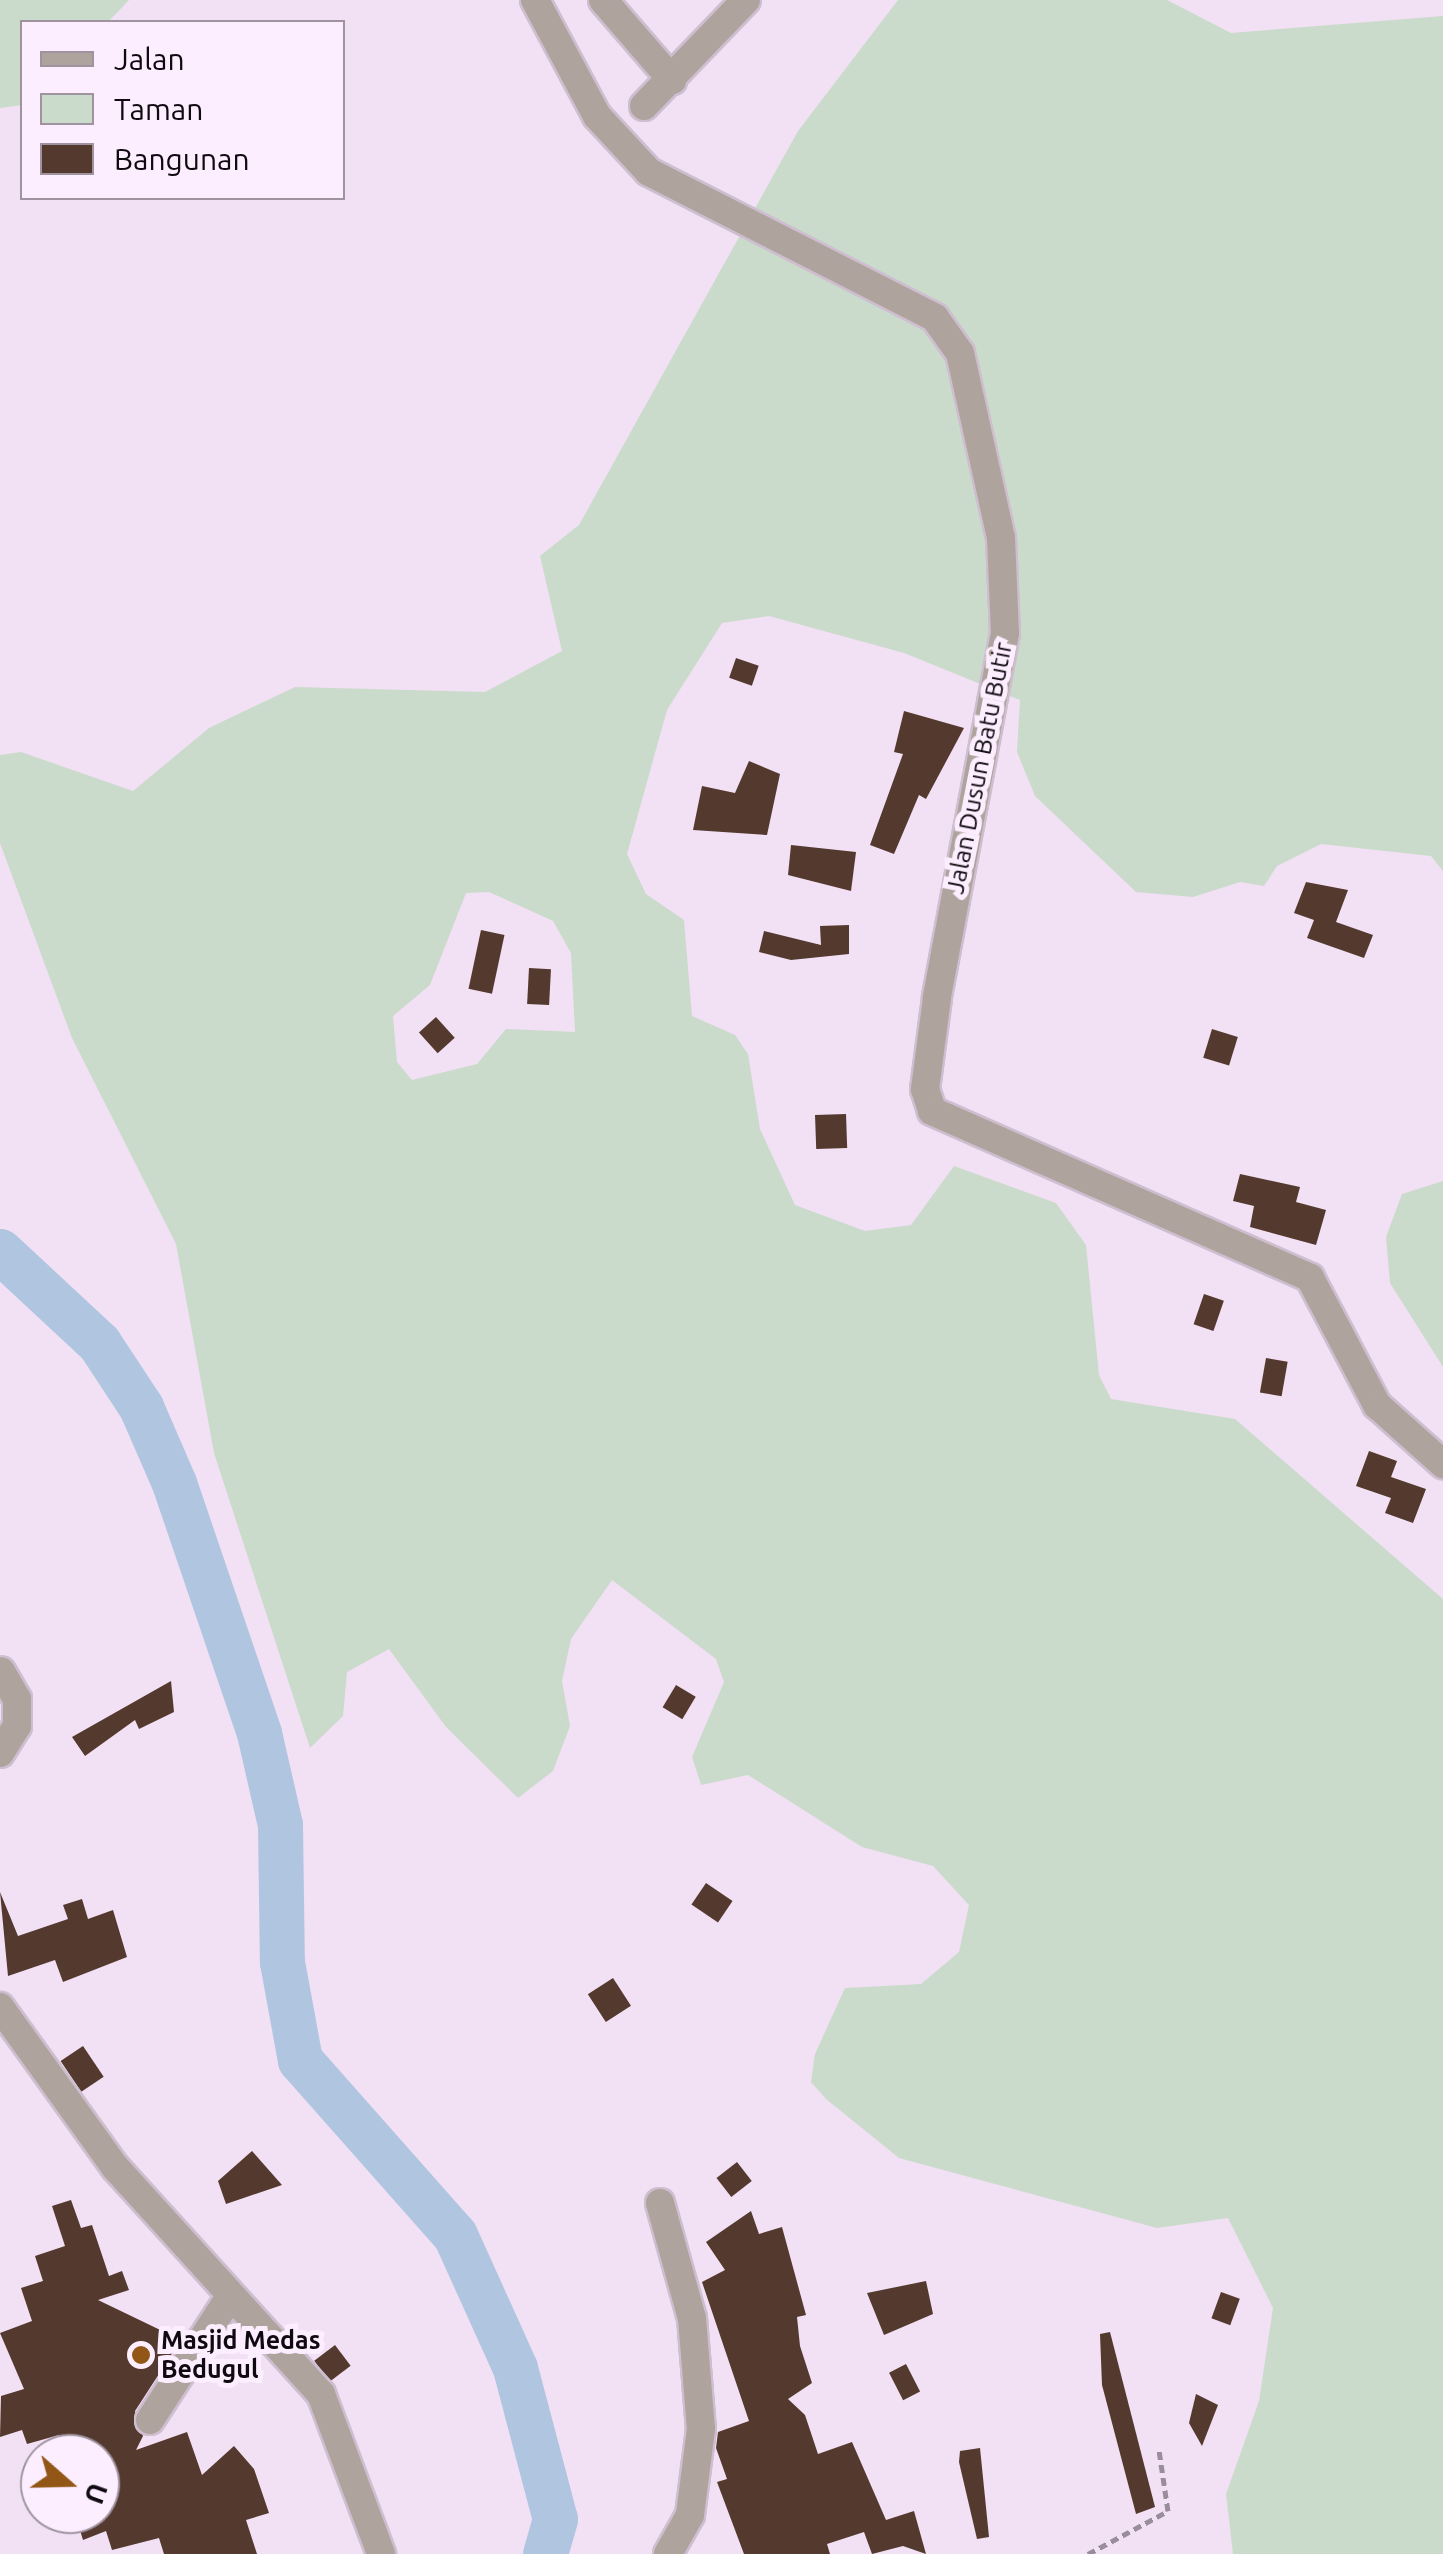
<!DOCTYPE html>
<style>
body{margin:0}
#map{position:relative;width:1443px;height:2554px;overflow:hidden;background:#f2e0f4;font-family:Ubuntu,sans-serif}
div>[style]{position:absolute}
.green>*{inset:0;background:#cadbcb}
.river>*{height:45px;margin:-22.5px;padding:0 22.5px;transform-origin:22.5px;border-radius:22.5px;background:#b0c6e0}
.building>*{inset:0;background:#54392e;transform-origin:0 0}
.path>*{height:5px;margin-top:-2.5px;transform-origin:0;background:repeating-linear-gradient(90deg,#998c9b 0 8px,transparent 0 13px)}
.roads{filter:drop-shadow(2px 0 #cebed0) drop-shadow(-2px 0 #cebed0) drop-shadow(0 2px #cebed0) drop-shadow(0 -2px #cebed0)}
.minor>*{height:28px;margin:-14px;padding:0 14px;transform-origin:14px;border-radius:14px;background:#aea49d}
.dots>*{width:28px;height:28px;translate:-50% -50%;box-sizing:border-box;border:5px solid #fdeeff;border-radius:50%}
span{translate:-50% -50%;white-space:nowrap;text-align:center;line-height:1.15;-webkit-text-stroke:10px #fdeeff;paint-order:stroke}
.street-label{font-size:25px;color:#0f0a10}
.poi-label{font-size:25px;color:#0f0a10;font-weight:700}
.left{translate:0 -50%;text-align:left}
.legend{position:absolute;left:20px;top:20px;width:325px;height:180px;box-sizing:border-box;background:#fdeeff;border:2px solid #9e939f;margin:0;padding:12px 18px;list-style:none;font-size:30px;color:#0f0a10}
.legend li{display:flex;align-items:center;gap:20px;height:50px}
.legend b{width:50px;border:2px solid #9e939f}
.north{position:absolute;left:20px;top:2434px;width:100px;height:100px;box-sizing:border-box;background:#fdeeff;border:2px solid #9e939f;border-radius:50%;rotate:110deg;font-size:28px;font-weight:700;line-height:40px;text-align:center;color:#0f0a10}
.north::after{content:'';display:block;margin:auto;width:35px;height:45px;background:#925716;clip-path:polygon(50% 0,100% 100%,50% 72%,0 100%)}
</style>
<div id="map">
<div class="green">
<div style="clip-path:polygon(0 0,129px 0,108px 22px,22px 22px,22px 105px,0 108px)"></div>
<div style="clip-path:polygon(evenodd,898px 0,1167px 0,1231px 33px,1443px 16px,1443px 871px,1431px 856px,1321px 844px,1277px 866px,1264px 886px,1240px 882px,1193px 897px,1136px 892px,1035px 796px,1017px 752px,1020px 700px,904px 653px,769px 616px,722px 623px,667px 710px,627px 854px,646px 894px,684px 920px,692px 1016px,735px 1035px,748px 1054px,760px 1129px,795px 1205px,865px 1231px,911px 1225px,954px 1166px,1056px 1203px,1086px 1245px,1099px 1375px,1111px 1399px,1235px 1419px,1443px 1599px,1443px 2554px,1233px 2554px,1226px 2494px,1259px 2401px,1273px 2308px,1228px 2218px,1157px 2228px,899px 2158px,826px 2099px,811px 2082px,815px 2054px,845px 1988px,921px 1984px,959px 1952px,969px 1905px,933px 1866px,862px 1847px,748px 1775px,701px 1785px,692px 1757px,724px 1682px,716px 1659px,612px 1580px,571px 1639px,562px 1681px,570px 1726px,553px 1771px,518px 1798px,446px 1727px,389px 1649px,347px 1672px,343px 1716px,310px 1748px,214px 1453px,176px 1244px,72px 1038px,0 843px,0 755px,21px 752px,133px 791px,209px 728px,295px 687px,485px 692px,562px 651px,540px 556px,579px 525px,798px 131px,898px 0,489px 892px,553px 921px,571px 953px,575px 1032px,506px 1029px,477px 1064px,412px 1080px,397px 1062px,393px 1016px,430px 985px,466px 893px,489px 892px)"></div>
<div style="clip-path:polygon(1443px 1181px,1443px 1367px,1390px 1283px,1386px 1237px,1402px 1194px)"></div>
</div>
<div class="river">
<div style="left:0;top:1251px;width:135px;rotate:42.9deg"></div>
<div style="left:99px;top:1343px;width:77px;rotate:56.7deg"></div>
<div style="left:141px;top:1407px;width:83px;rotate:66.5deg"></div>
<div style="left:174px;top:1483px;width:264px;rotate:71.2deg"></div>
<div style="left:259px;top:1733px;width:94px;rotate:77.1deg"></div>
<div style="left:280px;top:1825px;width:137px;rotate:89.2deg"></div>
<div style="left:282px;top:1962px;width:100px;rotate:79.6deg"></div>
<div style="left:300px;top:2060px;width:234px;rotate:48.5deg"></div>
<div style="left:455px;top:2235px;width:146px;rotate:65.7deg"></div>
<div style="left:515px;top:2368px;width:156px;rotate:75.2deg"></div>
<div style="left:555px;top:2519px;width:36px;rotate:106deg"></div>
</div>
<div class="building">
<div style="left:736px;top:658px;width:24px;height:21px;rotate:19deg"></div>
<div style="clip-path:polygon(904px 711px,964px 728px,926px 799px,919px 795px,894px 854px,870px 845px,903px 754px,894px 752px)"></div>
<div style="clip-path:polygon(749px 761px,780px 774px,767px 835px,693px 830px,702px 786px,735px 793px)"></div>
<div style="clip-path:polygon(791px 845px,856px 852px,851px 891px,788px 875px)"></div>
<div style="clip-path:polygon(1306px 882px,1348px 890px,1336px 922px,1373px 935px,1364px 958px,1307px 938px,1314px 920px,1294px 913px)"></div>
<div style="clip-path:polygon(849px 925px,849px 954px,791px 960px,759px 952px,764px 931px,821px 945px,820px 926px)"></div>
<div style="left:481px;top:930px;width:24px;height:60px;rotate:12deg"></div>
<div style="left:529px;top:968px;width:22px;height:36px;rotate:3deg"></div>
<div style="left:436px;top:1017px;width:28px;height:23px;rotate:48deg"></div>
<div style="left:1212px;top:1029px;width:27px;height:30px;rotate:17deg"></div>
<div style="left:846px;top:1114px;width:34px;height:31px;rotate:88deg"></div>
<div style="clip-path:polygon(1240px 1174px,1300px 1187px,1296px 1202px,1326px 1210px,1316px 1245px,1250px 1227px,1254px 1206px,1233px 1201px)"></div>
<div style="left:1204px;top:1294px;width:21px;height:32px;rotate:19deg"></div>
<div style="left:1266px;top:1358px;width:22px;height:35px;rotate:10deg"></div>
<div style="clip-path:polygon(1369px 1451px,1397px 1461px,1391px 1477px,1426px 1489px,1413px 1523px,1385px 1513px,1391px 1498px,1356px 1486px)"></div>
<div style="clip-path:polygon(171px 1681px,174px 1712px,139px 1729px,135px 1720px,85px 1756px,72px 1737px)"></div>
<div style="left:676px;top:1685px;width:23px;height:26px;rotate:31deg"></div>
<div style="left:706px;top:1883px;width:32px;height:26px;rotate:34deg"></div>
<div style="clip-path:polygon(0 1892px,18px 1936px,68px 1919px,63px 1905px,82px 1899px,88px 1919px,113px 1910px,127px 1957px,63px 1982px,55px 1960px,8px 1976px)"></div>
<div style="left:613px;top:1978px;width:33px;height:30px;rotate:57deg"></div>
<div style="left:83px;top:2046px;width:37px;height:27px;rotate:56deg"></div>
<div style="clip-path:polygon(252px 2151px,282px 2185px,226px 2204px,218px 2181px)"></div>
<div style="left:737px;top:2162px;width:24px;height:26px;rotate:52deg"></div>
<div style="clip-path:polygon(71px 2200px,81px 2228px,92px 2225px,109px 2276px,122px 2271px,129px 2290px,98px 2300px,181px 2340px,135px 2411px,143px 2436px,136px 2450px,187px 2432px,202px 2475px,234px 2446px,254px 2469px,269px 2513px,246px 2520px,257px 2554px,164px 2554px,159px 2538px,112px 2550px,106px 2531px,83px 2540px,75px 2514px,107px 2514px,100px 2454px,66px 2454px,59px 2435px,27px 2444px,22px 2430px,0 2437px,1px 2396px,24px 2389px,0 2333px,32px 2321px,21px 2288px,43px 2281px,35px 2256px,65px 2246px,52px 2206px)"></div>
<div style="clip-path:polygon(751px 2211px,759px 2234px,782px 2227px,806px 2315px,797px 2317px,800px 2346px,812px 2383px,788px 2399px,805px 2415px,818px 2454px,852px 2442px,886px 2520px,914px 2511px,926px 2554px,903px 2546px,872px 2554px,864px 2532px,827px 2544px,830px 2554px,744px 2554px,717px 2482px,727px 2479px,716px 2448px,718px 2432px,749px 2421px,702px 2282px,725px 2270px,706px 2242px)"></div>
<div style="clip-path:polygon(926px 2281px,933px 2314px,884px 2335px,867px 2293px)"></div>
<div style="left:1221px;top:2292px;width:20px;height:28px;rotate:20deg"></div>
<div style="clip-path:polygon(1110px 2332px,1155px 2507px,1136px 2514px,1102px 2385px,1100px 2334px)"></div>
<div style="left:335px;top:2345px;width:26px;height:26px;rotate:53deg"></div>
<div style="left:906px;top:2364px;width:31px;height:19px;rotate:63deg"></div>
<div style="clip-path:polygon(1196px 2394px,1218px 2405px,1202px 2446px,1189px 2423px)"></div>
<div style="clip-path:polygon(980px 2448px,989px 2537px,977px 2539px,959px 2462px,960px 2451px)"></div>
</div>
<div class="path">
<div style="left:1088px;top:2554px;width:91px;rotate:-28.3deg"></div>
<div style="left:1168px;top:2511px;width:62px;rotate:-98.4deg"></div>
</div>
<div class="roads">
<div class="minor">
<div style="left:535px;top:0;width:132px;rotate:61.9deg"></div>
<div style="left:597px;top:116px;width:76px;rotate:47.1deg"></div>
<div style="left:649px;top:172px;width:321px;rotate:27deg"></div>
<div style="left:935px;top:318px;width:43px;rotate:54.5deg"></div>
<div style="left:960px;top:353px;width:189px;rotate:77.5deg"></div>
<div style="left:1001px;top:538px;width:95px;rotate:87.6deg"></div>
<div style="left:1005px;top:633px;width:371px;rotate:100.6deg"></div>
<div style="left:937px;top:998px;width:92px;rotate:97.5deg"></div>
<div style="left:925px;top:1089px;width:23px;rotate:72deg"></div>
<div style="left:932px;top:1111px;width:413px;rotate:23.8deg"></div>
<div style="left:1310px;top:1278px;width:144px;rotate:62.2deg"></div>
<div style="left:1377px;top:1405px;width:89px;rotate:41.8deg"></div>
<div style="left:603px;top:0;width:106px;rotate:49.2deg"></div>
<div style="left:644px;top:106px;width:147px;rotate:-46.1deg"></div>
<div style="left:0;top:1753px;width:32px;rotate:-58deg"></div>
<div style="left:17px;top:1726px;width:27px;rotate:-90deg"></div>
<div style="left:17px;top:1699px;width:32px;rotate:-120deg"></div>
<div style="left:0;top:2007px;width:197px;rotate:54.3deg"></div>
<div style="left:115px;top:2167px;width:307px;rotate:47.8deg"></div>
<div style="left:321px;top:2394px;width:171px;rotate:69.4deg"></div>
<div style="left:660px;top:2203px;width:119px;rotate:74.5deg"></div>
<div style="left:692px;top:2318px;width:111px;rotate:85.4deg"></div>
<div style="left:701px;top:2429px;width:87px;rotate:97.3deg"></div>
<div style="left:690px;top:2515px;width:45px;rotate:119.4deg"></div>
<div style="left:150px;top:2420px;width:147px;rotate:-57deg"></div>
</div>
</div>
<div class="dots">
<div style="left:141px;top:2355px;background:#925716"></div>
</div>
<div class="street-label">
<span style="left:979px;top:768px;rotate:-79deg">Jalan Dusun Batu Butir</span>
</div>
<div class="poi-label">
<span class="left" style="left:161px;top:2355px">Masjid Medas<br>Bedugul</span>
</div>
<ul class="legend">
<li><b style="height:12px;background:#aea49d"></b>Jalan</li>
<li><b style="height:28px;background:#cadbcb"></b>Taman</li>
<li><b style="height:28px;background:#54392e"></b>Bangunan</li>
</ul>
<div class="north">U</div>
</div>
